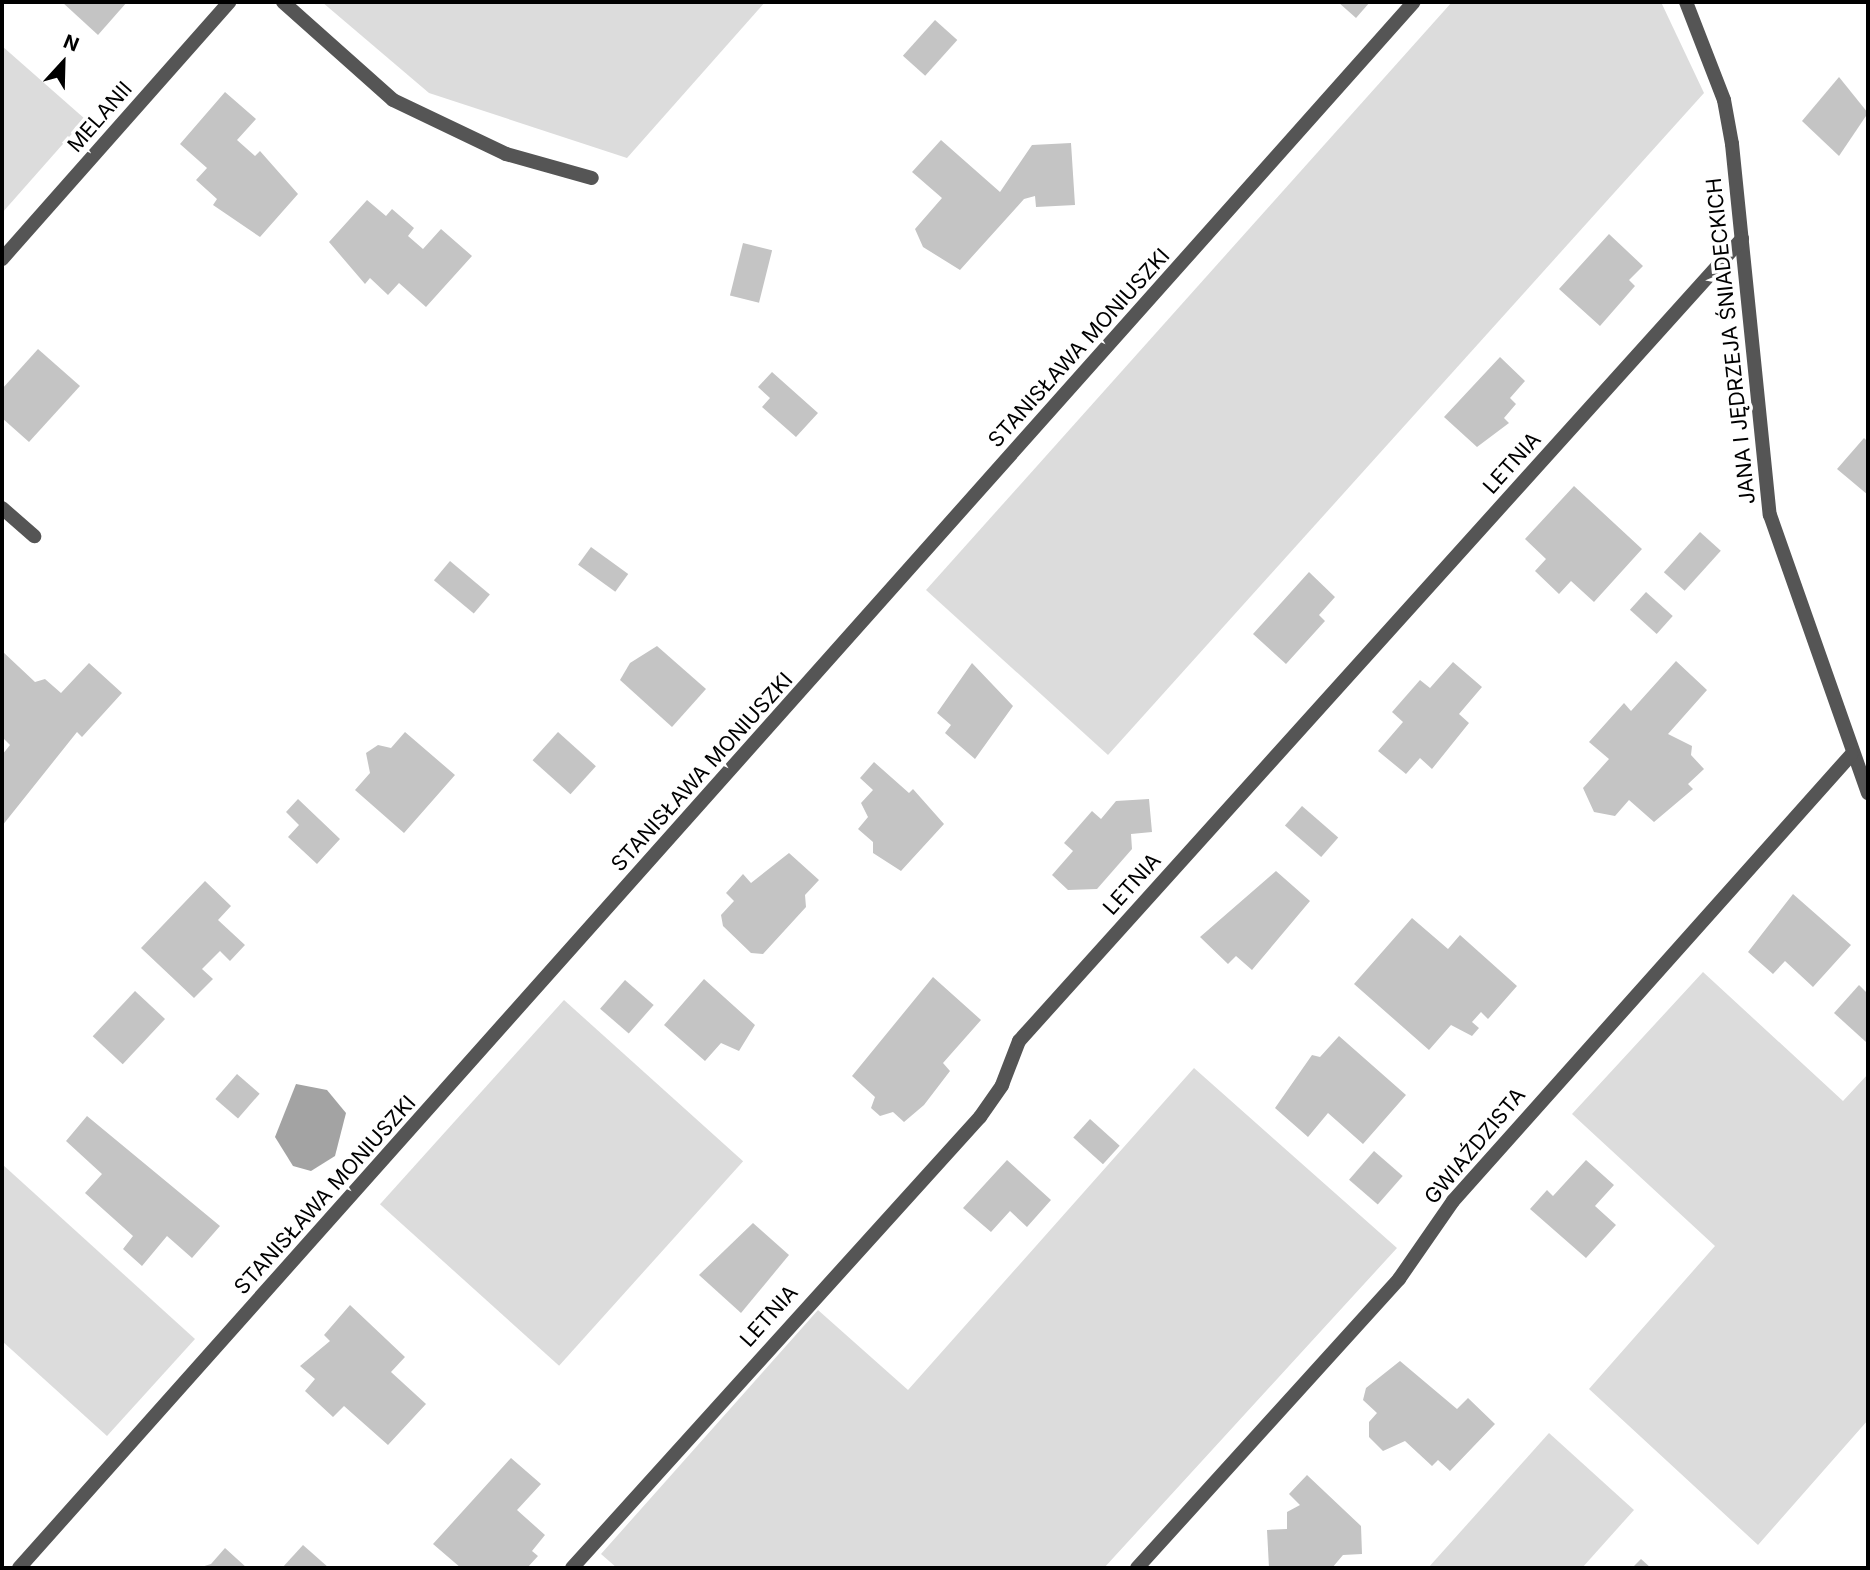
<!DOCTYPE html>
<meta charset="utf-8">
<style>
body{margin:0}
#map{position:relative;width:1870px;height:1570px;overflow:hidden;background:#fff;font-family:Inter,sans-serif}
div>[style]{position:absolute}
.green>*{inset:0;background:#dcdcdc;transform-origin:0 0}
.water>*{inset:0;background:#a3a3a3}
.building>*{inset:0;background:#c4c4c4;transform-origin:0 0}
.lane>*{height:14px;margin:-7px;padding:0 7px;transform-origin:7px;border-radius:7px;background:#555}
.street>*{height:14px;margin:-7px;padding:0 7px;transform-origin:7px;border-radius:7px;background:#555}
span{translate:-50% -50%;white-space:nowrap;text-align:center;line-height:1.15;-webkit-text-stroke:7px #fff;paint-order:stroke}
.street-label{font-size:21px;color:#000}
.frame{position:absolute;inset:0;border:4px solid #000;pointer-events:none}
.north{position:absolute;left:28px;top:28px;width:70px;height:70px;-webkit-text-stroke:5px #fff;paint-order:stroke;rotate:22deg;font-size:19px;font-weight:700;line-height:28px;text-align:center;color:#000}
.north::after{content:'';display:block;margin:auto;width:24px;height:32px;background:#000;clip-path:polygon(50% 0,100% 100%,50% 72%,0 100%)}
</style>
<div id="map">
<div class="green">
<div style="clip-path:polygon(322px 2px,765px 2px,627px 158px,429px 93px)"></div>
<div style="clip-path:polygon(1452px 2px,1661px 2px,1704px 93px,1108px 755px,926px 590px)"></div>
<div style="clip-path:polygon(2px 46px,85px 119px,2px 213px)"></div>
<div style="clip-path:polygon(1703px 972px,1843px 1101px,1868px 1074px,1868px 1420px,1758px 1545px,1589px 1389px,1715px 1246px,1572px 1114px)"></div>
<div style="left:564px;top:1000px;width:241px;height:275px;rotate:42deg"></div>
<div style="clip-path:polygon(1194px 1068px,1397px 1248px,1104px 1568px,617px 1568px,601px 1554px,818px 1310px,908px 1390px)"></div>
<div style="clip-path:polygon(2px 1164px,195px 1339px,107px 1436px,2px 1341px)"></div>
<div style="clip-path:polygon(1549px 1433px,1634px 1510px,1582px 1568px,1428px 1568px)"></div>
</div>
<div class="water">
<div style="clip-path:polygon(296px 1084px,327px 1090px,346px 1113px,335px 1156px,311px 1171px,293px 1166px,275px 1137px)"></div>
</div>
<div class="building">
<div style="clip-path:polygon(62px 2px,127px 2px,98px 35px)"></div>
<div style="clip-path:polygon(1338px 2px,1370px 2px,1356px 18px)"></div>
<div style="left:935px;top:20px;width:30px;height:48px;rotate:42deg"></div>
<div style="clip-path:polygon(1839px 77px,1868px 113px,1839px 156px,1802px 121px)"></div>
<div style="clip-path:polygon(225px 92px,256px 119px,237px 140px,255px 156px,260px 151px,298px 194px,260px 237px,213px 205px,217px 199px,196px 180px,207px 168px,180px 144px)"></div>
<div style="clip-path:polygon(941px 140px,1000px 192px,1032px 145px,1071px 143px,1075px 205px,1036px 207px,1035px 196px,1024px 199px,960px 270px,923px 247px,915px 229px,942px 198px,912px 172px)"></div>
<div style="clip-path:polygon(367px 200px,386px 216px,392px 209px,414px 228px,408px 236px,423px 249px,441px 229px,472px 256px,426px 307px,399px 283px,388px 295px,370px 278px,365px 284px,329px 242px)"></div>
<div style="clip-path:polygon(1609px 234px,1643px 266px,1629px 280px,1635px 286px,1600px 326px,1559px 289px)"></div>
<div style="left:743px;top:243px;width:30px;height:54px;rotate:14deg"></div>
<div style="clip-path:polygon(38px 349px,80px 386px,29px 442px,2px 418px,2px 389px)"></div>
<div style="clip-path:polygon(1500px 357px,1525px 381px,1510px 398px,1516px 404px,1504px 418px,1509px 423px,1477px 447px,1444px 417px)"></div>
<div style="clip-path:polygon(772px 372px,818px 413px,796px 437px,762px 407px,770px 398px,758px 387px)"></div>
<div style="clip-path:polygon(1864px 438px,1868px 442px,1868px 495px,1837px 469px)"></div>
<div style="clip-path:polygon(1574px 486px,1642px 549px,1594px 602px,1571px 581px,1559px 594px,1535px 571px,1546px 559px,1525px 539px)"></div>
<div style="left:1700px;top:532px;width:28px;height:54px;rotate:42deg"></div>
<div style="left:591px;top:547px;width:46px;height:22px;rotate:36deg"></div>
<div style="left:450px;top:561px;width:52px;height:25px;rotate:40deg"></div>
<div style="clip-path:polygon(1309px 572px,1335px 597px,1319px 615px,1325px 621px,1286px 664px,1253px 634px)"></div>
<div style="left:1646px;top:592px;width:36px;height:24px;rotate:42deg"></div>
<div style="clip-path:polygon(657px 646px,706px 689px,672px 727px,620px 680px,630px 663px)"></div>
<div style="clip-path:polygon(2px 651px,35px 682px,45px 679px,61px 693px,89px 663px,122px 693px,82px 737px,77px 732px,2px 826px,2px 755px,10px 745px,2px 737px)"></div>
<div style="clip-path:polygon(1676px 661px,1707px 690px,1668px 734px,1692px 746px,1691px 755px,1704px 769px,1688px 784px,1693px 789px,1654px 822px,1629px 800px,1615px 816px,1594px 812px,1583px 788px,1609px 759px,1589px 742px,1624px 703px,1631px 711px)"></div>
<div style="clip-path:polygon(1453px 662px,1482px 687px,1459px 714px,1469px 723px,1432px 769px,1420px 758px,1406px 774px,1378px 751px,1403px 722px,1392px 712px,1420px 680px,1430px 688px)"></div>
<div style="clip-path:polygon(972px 663px,1013px 706px,975px 759px,945px 733px,951px 725px,937px 713px)"></div>
<div style="clip-path:polygon(405px 732px,455px 775px,404px 833px,355px 790px,370px 773px,366px 753px,378px 745px,391px 748px)"></div>
<div style="left:558px;top:732px;width:51px;height:38px;rotate:42deg"></div>
<div style="clip-path:polygon(874px 762px,909px 793px,913px 789px,944px 824px,901px 871px,873px 853px,873px 842px,858px 829px,868px 817px,861px 803px,873px 790px,860px 778px)"></div>
<div style="clip-path:polygon(298px 799px,340px 839px,317px 864px,288px 837px,299px 825px,286px 812px)"></div>
<div style="clip-path:polygon(1149px 799px,1152px 832px,1131px 834px,1132px 849px,1097px 889px,1068px 890px,1052px 875px,1073px 851px,1064px 843px,1092px 811px,1101px 819px,1116px 801px)"></div>
<div style="left:1302px;top:806px;width:48px;height:26px;rotate:41deg"></div>
<div style="clip-path:polygon(789px 853px,819px 880px,805px 895px,806px 907px,763px 954px,751px 953px,723px 926px,721px 915px,734px 901px,726px 893px,743px 874px,751px 883px)"></div>
<div style="clip-path:polygon(1276px 871px,1310px 901px,1252px 970px,1236px 956px,1228px 964px,1200px 937px)"></div>
<div style="clip-path:polygon(205px 881px,231px 906px,218px 920px,245px 945px,230px 961px,220px 951px,202px 969px,213px 979px,194px 998px,141px 948px)"></div>
<div style="clip-path:polygon(1793px 894px,1851px 945px,1813px 987px,1785px 961px,1773px 974px,1748px 952px)"></div>
<div style="clip-path:polygon(1412px 918px,1448px 949px,1460px 935px,1517px 986px,1488px 1019px,1481px 1012px,1472px 1022px,1479px 1028px,1472px 1036px,1451px 1025px,1429px 1050px,1354px 984px)"></div>
<div style="clip-path:polygon(933px 977px,981px 1020px,943px 1063px,950px 1071px,924px 1105px,904px 1122px,893px 1112px,880px 1116px,871px 1108px,875px 1097px,852px 1076px)"></div>
<div style="clip-path:polygon(704px 979px,755px 1025px,739px 1051px,721px 1043px,705px 1061px,664px 1025px)"></div>
<div style="left:625px;top:980px;width:38px;height:38px;rotate:41deg"></div>
<div style="clip-path:polygon(1859px 985px,1868px 994px,1866px 1042px,1834px 1013px)"></div>
<div style="left:135px;top:991px;width:41px;height:62px;rotate:43deg"></div>
<div style="clip-path:polygon(1339px 1036px,1406px 1095px,1363px 1144px,1328px 1113px,1308px 1137px,1275px 1108px,1312px 1055px,1320px 1057px)"></div>
<div style="left:237px;top:1074px;width:30px;height:33px;rotate:41deg"></div>
<div style="clip-path:polygon(87px 1116px,220px 1226px,192px 1258px,167px 1236px,142px 1266px,123px 1249px,133px 1236px,85px 1193px,102px 1174px,66px 1141px)"></div>
<div style="left:1090px;top:1119px;width:40px;height:25px;rotate:42deg"></div>
<div style="left:1374px;top:1151px;width:38px;height:38px;rotate:41deg"></div>
<div style="clip-path:polygon(1007px 1160px,1051px 1200px,1027px 1227px,1010px 1211px,991px 1232px,963px 1208px)"></div>
<div style="clip-path:polygon(1586px 1160px,1614px 1185px,1595px 1206px,1616px 1225px,1586px 1258px,1530px 1209px,1547px 1190px,1553px 1196px)"></div>
<div style="clip-path:polygon(753px 1223px,789px 1255px,741px 1313px,699px 1275px)"></div>
<div style="clip-path:polygon(350px 1305px,405px 1357px,391px 1372px,426px 1404px,388px 1445px,344px 1406px,333px 1417px,305px 1391px,315px 1379px,300px 1366px,330px 1341px,324px 1335px)"></div>
<div style="clip-path:polygon(1400px 1361px,1457px 1409px,1468px 1398px,1495px 1424px,1450px 1471px,1438px 1460px,1432px 1466px,1405px 1441px,1383px 1451px,1369px 1437px,1369px 1422px,1377px 1413px,1363px 1400px,1366px 1388px)"></div>
<div style="clip-path:polygon(511px 1458px,541px 1484px,517px 1510px,545px 1535px,532px 1551px,538px 1556px,527px 1568px,461px 1568px,433px 1544px)"></div>
<div style="clip-path:polygon(1307px 1475px,1361px 1526px,1362px 1554px,1343px 1555px,1332px 1568px,1269px 1568px,1267px 1530px,1287px 1529px,1287px 1512px,1300px 1505px,1289px 1494px)"></div>
<div style="clip-path:polygon(303px 1545px,329px 1568px,282px 1568px)"></div>
<div style="clip-path:polygon(225px 1548px,247px 1568px,198px 1568px,211px 1564px)"></div>
<div style="clip-path:polygon(1641px 1559px,1651px 1568px,1632px 1568px)"></div>
</div>
<div class="lane">
<div style="left:283px;top:2px;width:147px;rotate:41.7deg"></div>
<div style="left:393px;top:100px;width:125px;rotate:25.5deg"></div>
<div style="left:506px;top:154px;width:89px;rotate:15.6deg"></div>
<div style="left:2px;top:508px;width:43px;rotate:41.2deg"></div>
</div>
<div class="street">
<div style="left:1686px;top:2px;width:105px;rotate:68.8deg"></div>
<div style="left:1724px;top:100px;width:45px;rotate:79.7deg"></div>
<div style="left:1732px;top:144px;width:373px;rotate:84.2deg"></div>
<div style="left:1770px;top:515px;width:295px;rotate:70.6deg"></div>
<div style="left:2px;top:259px;width:343px;rotate:-48.5deg"></div>
<div style="left:19px;top:1568px;width:2097px;rotate:-48.31deg"></div>
<div style="left:572px;top:1568px;width:608px;rotate:-47.87deg"></div>
<div style="left:980px;top:1117px;width:39px;rotate:-55deg"></div>
<div style="left:1002px;top:1085px;width:47px;rotate:-68.9deg"></div>
<div style="left:1019px;top:1041px;width:1080px;rotate:-47.97deg"></div>
<div style="left:1137px;top:1568px;width:390px;rotate:-47.8deg"></div>
<div style="left:1399px;top:1279px;width:95px;rotate:-55.3deg"></div>
<div style="left:1453px;top:1201px;width:598px;rotate:-48.26deg"></div>
</div>
<div class="street-label">
<span style="left:100px;top:117px;rotate:-49deg">MELANII</span>
<span style="left:1731px;top:341px;rotate:-96deg">JANA I JĘDRZEJA ŚNIADECKICH</span>
<span style="left:1079px;top:348px;rotate:-48deg">STANISŁAWA MONIUSZKI</span>
<span style="left:1512px;top:463px;rotate:-48deg">LETNIA</span>
<span style="left:702px;top:772px;rotate:-48deg">STANISŁAWA MONIUSZKI</span>
<span style="left:1132px;top:884px;rotate:-48deg">LETNIA</span>
<span style="left:1475px;top:1146px;rotate:-50deg">GWIAŹDZISTA</span>
<span style="left:325px;top:1195px;rotate:-48deg">STANISŁAWA MONIUSZKI</span>
<span style="left:769px;top:1316px;rotate:-48deg">LETNIA</span>
</div>
<div class="frame"></div>
<div class="north">N</div>
</div>
